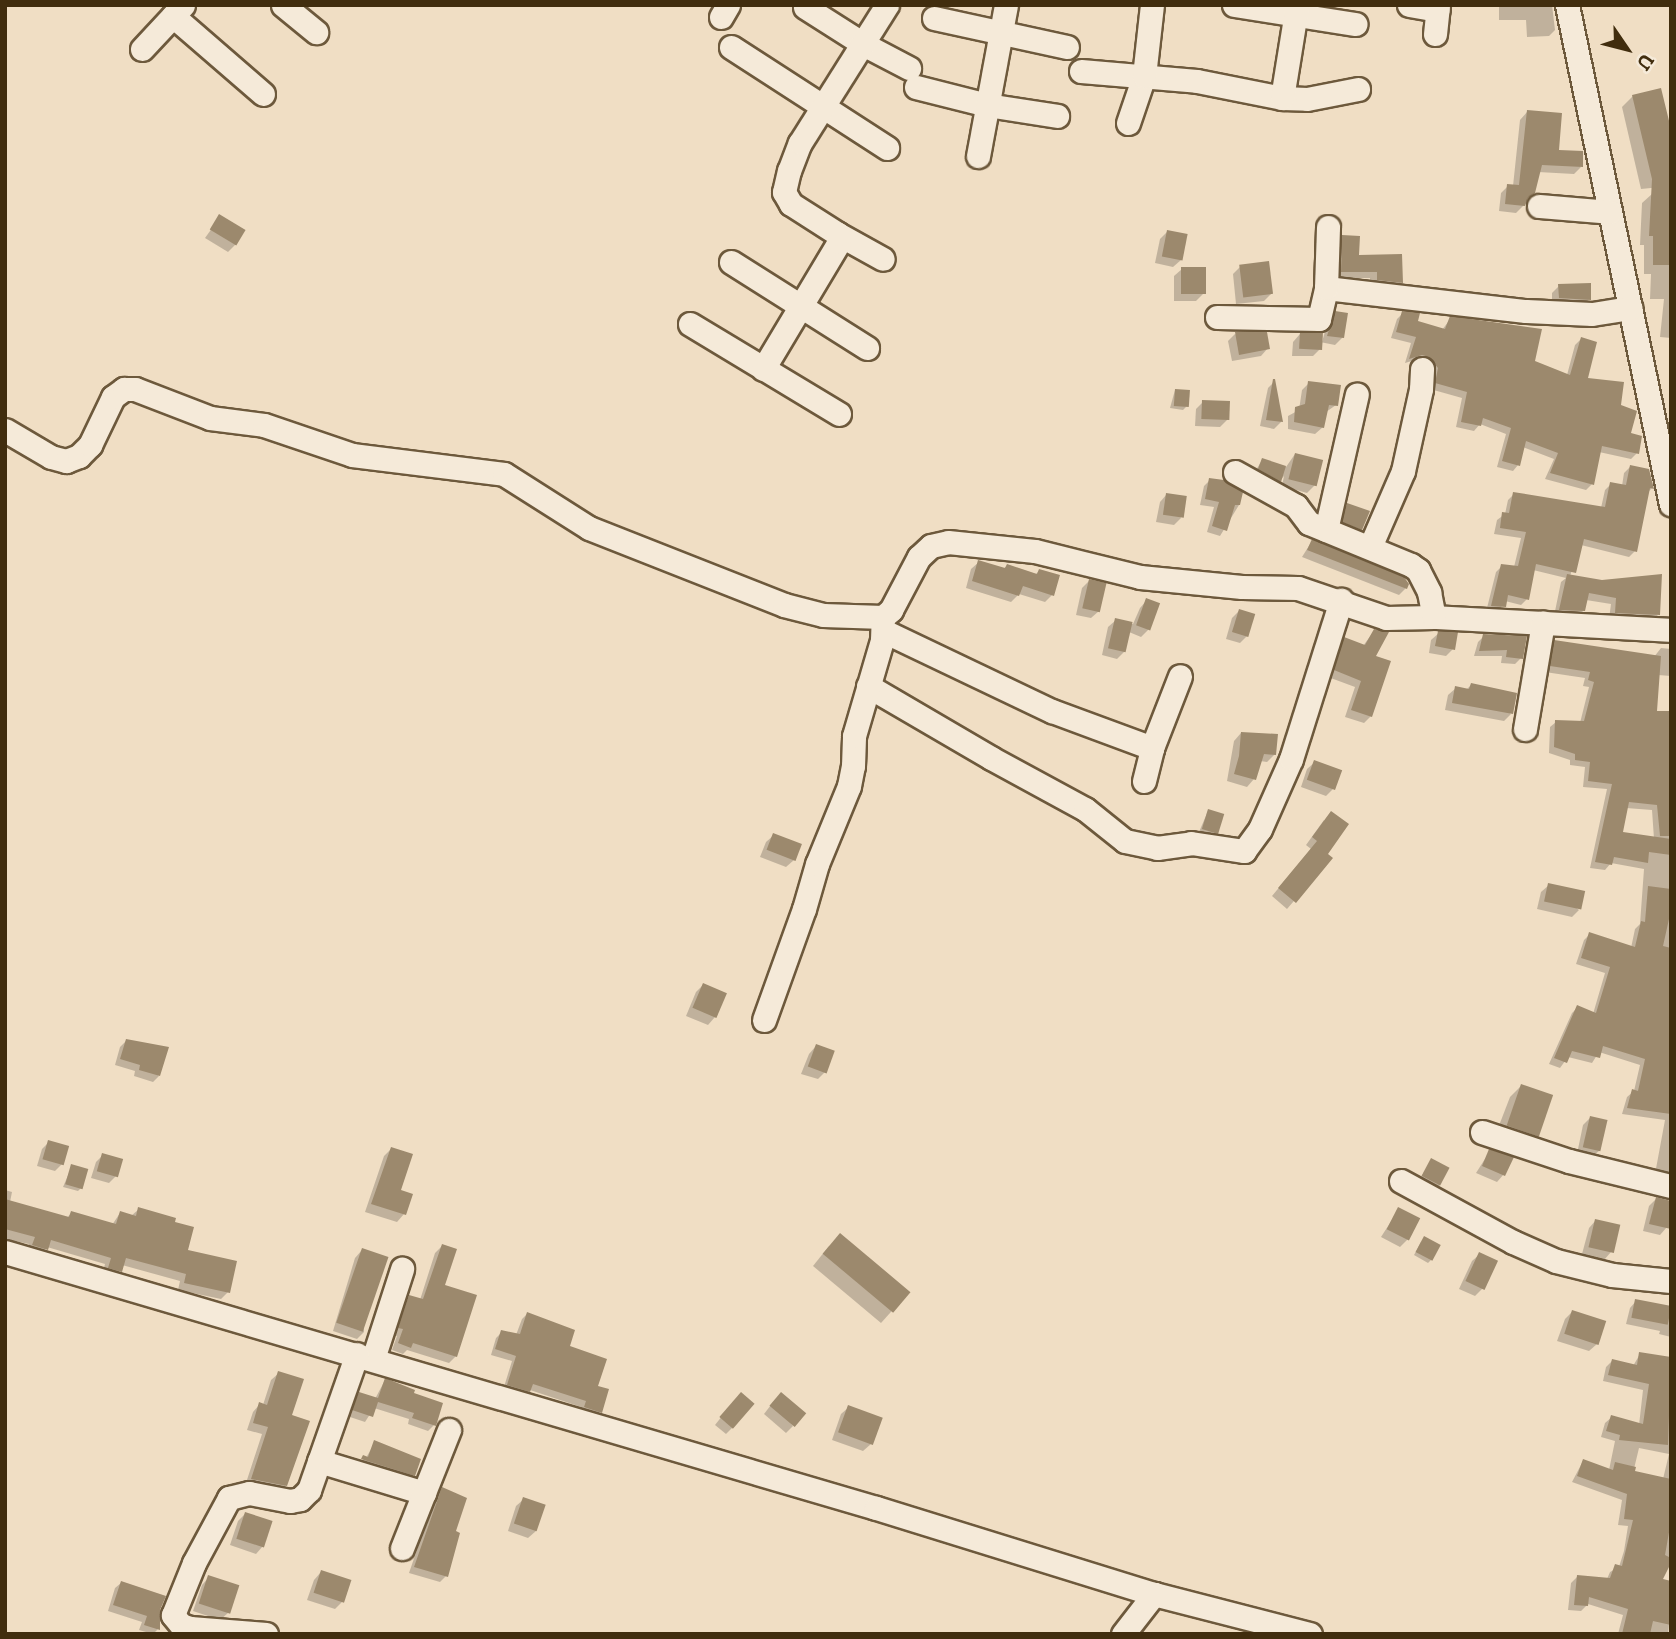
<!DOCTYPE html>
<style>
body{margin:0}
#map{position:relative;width:1676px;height:1639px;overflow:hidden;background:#f0dec4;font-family:"IM FELL DW Pica",serif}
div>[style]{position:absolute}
.shadow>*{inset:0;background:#0003}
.building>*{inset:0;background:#9c896d;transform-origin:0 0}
.roads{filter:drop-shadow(2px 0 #6d593c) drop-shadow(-2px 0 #6d593c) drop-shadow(0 2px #6d593c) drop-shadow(0 -2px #6d593c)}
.minor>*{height:23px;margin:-11.5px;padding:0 11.5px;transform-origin:11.5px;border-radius:11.5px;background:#f5ead9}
span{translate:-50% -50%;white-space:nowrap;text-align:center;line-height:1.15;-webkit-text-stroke:5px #f5ead9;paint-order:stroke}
.frame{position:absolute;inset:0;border:7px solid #412d0e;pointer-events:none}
.north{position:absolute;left:1592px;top:14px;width:70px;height:70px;-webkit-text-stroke:5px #f5ead9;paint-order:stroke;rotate:125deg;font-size:19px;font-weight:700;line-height:28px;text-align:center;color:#412d0e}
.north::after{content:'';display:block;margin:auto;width:24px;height:32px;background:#412d0e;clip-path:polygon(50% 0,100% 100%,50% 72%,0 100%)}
</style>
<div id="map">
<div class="shadow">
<div style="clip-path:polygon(1499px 5px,1552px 5px,1555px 30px,1549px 36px,1527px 37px,1526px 20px,1499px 20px)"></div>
<div style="clip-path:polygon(1633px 96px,1671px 186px,1641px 189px,1622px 107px)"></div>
<div style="clip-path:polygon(1527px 112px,1558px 152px,1581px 167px,1574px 174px,1538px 172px,1524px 205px,1516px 213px,1499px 211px,1501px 193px,1508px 186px,1513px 186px,1520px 120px)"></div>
<div style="clip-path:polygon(1652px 194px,1671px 195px,1671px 338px,1660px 337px,1664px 299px,1650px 299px,1651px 274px,1644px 274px,1644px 245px,1640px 245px,1642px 203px)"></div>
<div style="clip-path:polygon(220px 217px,236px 244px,228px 252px,205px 238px)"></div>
<div style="clip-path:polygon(1167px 232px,1181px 260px,1173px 267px,1155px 263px,1160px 239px)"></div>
<div style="clip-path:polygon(1342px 237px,1357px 256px,1401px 282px,1394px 289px,1370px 287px,1370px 278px,1334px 278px,1335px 244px)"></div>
<div style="clip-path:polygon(1240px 267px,1272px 293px,1264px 301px,1236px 304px,1233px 274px)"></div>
<div style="clip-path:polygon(1182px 269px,1203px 294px,1196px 301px,1174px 301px,1174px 276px)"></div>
<div style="clip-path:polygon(1559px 286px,1589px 299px,1582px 307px,1552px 305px,1552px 293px)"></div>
<div style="clip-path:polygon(1336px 313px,1343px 337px,1335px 345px,1320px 342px,1320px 349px,1313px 356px,1292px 356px,1293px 342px,1300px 334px,1322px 342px,1328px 321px)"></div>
<div style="clip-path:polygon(1403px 313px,1416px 322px,1442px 330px,1451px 318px,1532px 362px,1567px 375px,1575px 345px,1581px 339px,1585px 379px,1619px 406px,1637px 453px,1631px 459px,1599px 452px,1592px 484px,1586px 490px,1545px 479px,1554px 459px,1523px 447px,1518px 465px,1513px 471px,1497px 467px,1506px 434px,1480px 424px,1474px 431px,1456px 427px,1462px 398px,1430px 389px,1423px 362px,1415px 360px,1405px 363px,1411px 343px,1391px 338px,1397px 319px)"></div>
<div style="clip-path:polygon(1235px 334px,1268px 348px,1261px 356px,1232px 361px,1228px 341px)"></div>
<div style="clip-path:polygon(1274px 382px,1281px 422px,1274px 429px,1260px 426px,1268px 388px)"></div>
<div style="clip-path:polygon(1309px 383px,1336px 405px,1326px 412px,1323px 427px,1315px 434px,1288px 429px,1288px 416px,1299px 410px,1302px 390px)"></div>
<div style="clip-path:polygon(1175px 390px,1186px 407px,1183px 410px,1170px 408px)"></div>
<div style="clip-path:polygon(1203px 402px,1228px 419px,1220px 427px,1195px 426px,1196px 409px)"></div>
<div style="clip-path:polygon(1295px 454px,1315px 485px,1307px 493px,1282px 486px,1284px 476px,1273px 488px,1252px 477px,1262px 460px,1286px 467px)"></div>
<div style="clip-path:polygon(1630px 467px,1648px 470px,1652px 488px,1647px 493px,1635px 551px,1629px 557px,1581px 545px,1570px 576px,1658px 615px,1652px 621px,1609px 619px,1611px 604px,1586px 600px,1584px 610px,1577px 617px,1554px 616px,1561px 582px,1566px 578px,1533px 570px,1527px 599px,1521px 605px,1505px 601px,1498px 612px,1486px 612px,1496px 572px,1502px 566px,1514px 567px,1521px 538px,1494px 534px,1497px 520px,1505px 514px,1508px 500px,1514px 494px,1601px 508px,1605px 490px,1611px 484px,1622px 486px,1624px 473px)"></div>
<div style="clip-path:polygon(1210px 480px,1239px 505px,1220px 536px,1207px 532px,1214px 507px,1200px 505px,1204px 486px)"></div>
<div style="clip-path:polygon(1167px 494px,1181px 518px,1174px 525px,1156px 522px,1160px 502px)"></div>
<div style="clip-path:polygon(1347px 505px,1361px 529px,1353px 536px,1336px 529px,1340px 512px)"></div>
<div style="clip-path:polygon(1312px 541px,1406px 588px,1399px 595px,1302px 557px)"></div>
<div style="clip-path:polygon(979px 562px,1003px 569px,1007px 566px,1035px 575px,1039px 571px,1052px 595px,1045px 602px,1019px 594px,1011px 602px,966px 588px,971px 569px)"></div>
<div style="clip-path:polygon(1089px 581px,1099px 611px,1091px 618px,1076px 615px,1082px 588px)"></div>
<div style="clip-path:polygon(1147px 600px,1148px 630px,1141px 637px,1129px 632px,1125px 651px,1117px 659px,1102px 655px,1108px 627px,1116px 620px,1133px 624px,1140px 608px)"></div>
<div style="clip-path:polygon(1239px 611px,1247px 636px,1240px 643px,1226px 639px,1232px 618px)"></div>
<div style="clip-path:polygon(1374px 631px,1371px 716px,1364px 723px,1345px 717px,1355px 687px,1328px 677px,1338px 645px,1345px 639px,1363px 646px)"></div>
<div style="clip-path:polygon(1439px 633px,1453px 649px,1446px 656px,1429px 653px,1431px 640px)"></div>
<div style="clip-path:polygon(1484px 636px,1521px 658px,1515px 664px,1501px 663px,1502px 656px,1474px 656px,1478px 642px)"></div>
<div style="clip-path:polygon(evenodd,1555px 642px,1654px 657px,1661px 648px,1671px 649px,1671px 676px,1658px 675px,1626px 713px,1671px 717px,1671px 1178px,1655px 1174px,1665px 1120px,1622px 1114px,1627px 1097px,1634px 1091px,1640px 1065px,1599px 1052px,1592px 1063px,1568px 1057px,1560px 1068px,1549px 1064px,1572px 1013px,1578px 1007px,1593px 1014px,1605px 973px,1576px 964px,1584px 940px,1590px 934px,1631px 948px,1635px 929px,1640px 924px,1644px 869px,1611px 863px,1605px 870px,1590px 868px,1607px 789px,1583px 787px,1585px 767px,1570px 765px,1570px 760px,1549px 753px,1550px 727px,1556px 722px,1580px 723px,1589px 687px,1583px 686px,1585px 678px,1545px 672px,1549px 648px,1555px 642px,1626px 808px,1652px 810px,1654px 839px,1621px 833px,1626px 808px)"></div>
<div style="clip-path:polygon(1471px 685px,1511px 714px,1504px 721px,1445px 710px,1448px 695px,1456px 688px,1466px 690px)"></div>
<div style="clip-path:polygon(1241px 733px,1275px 754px,1267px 762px,1260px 761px,1254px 779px,1247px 787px,1227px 781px,1234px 741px)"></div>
<div style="clip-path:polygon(1315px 762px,1333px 789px,1326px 796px,1301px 787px,1307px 769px)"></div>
<div style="clip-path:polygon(1208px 811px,1217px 832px,1214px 835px,1199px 832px)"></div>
<div style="clip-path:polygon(1324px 820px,1326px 854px,1331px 858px,1287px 909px,1272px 896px,1311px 849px,1306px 845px)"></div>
<div style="clip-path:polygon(774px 835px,794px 860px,786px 867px,760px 857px,766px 842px)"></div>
<div style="clip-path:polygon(1549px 885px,1579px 910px,1572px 917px,1537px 909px,1541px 892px)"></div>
<div style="clip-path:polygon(703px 985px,715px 1017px,708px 1025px,686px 1016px,696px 992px)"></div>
<div style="clip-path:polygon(126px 1041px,159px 1076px,153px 1082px,134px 1076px,135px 1071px,115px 1065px,120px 1047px)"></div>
<div style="clip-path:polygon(816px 1046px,825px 1072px,818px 1079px,801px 1074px,809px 1054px)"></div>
<div style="clip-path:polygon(1521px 1086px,1536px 1135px,1524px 1146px,1495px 1136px,1510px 1097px)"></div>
<div style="clip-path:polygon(1590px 1118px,1600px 1150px,1592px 1157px,1577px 1154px,1583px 1125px)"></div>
<div style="clip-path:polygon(49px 1142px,62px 1164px,55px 1171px,37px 1166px,42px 1149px)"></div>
<div style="clip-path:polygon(391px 1149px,399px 1191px,410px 1195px,404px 1214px,397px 1222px,365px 1212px,384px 1156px)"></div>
<div style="clip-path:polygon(1490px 1151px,1504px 1174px,1497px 1182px,1476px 1173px)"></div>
<div style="clip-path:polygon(103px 1155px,116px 1176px,109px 1183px,91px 1178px,96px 1162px)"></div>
<div style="clip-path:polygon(1432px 1161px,1440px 1185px,1433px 1192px,1416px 1184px)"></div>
<div style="clip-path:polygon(72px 1166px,81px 1188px,78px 1191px,63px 1187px)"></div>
<div style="clip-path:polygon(5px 1190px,12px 1192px,10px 1202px,67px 1218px,71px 1213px,112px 1225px,120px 1213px,131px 1216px,139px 1209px,173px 1223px,186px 1251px,228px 1292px,221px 1299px,178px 1290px,180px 1281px,122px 1265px,114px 1278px,102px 1275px,105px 1264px,47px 1247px,40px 1256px,26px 1252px,29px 1244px,5px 1239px)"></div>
<div style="clip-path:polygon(1656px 1199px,1667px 1227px,1660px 1235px,1643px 1231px,1649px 1206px)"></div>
<div style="clip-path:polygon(1399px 1209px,1408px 1239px,1400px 1247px,1381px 1237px)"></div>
<div style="clip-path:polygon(1596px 1220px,1611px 1252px,1604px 1260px,1582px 1254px,1589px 1228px)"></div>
<div style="clip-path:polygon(1421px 1242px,1431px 1260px,1428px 1263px,1414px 1255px)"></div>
<div style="clip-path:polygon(442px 1246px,443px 1286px,456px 1356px,449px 1363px,407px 1350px,403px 1354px,392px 1350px,397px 1336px,392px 1335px,402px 1304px,410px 1297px,420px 1300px,435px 1253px)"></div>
<div style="clip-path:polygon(829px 1246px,908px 1293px,881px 1323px,813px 1266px)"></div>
<div style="clip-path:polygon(362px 1250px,364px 1332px,357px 1339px,333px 1331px,355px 1258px)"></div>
<div style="clip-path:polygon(1480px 1254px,1482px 1289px,1475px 1296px,1459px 1289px,1472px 1261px)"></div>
<div style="clip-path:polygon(1636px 1301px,1671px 1308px,1671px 1337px,1659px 1334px,1660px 1331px,1626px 1324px,1630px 1308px)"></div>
<div style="clip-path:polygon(1572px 1312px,1597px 1344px,1589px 1351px,1557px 1341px,1565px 1319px)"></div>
<div style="clip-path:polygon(527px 1314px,568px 1347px,596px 1387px,600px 1412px,594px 1417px,579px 1413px,581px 1407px,530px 1390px,523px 1397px,503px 1390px,512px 1361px,491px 1355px,496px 1338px,502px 1332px,516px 1335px,522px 1319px)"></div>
<div style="clip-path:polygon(evenodd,1640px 1354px,1671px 1358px,1671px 1559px,1661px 1580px,1671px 1605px,1668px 1634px,1618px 1634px,1623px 1615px,1588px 1604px,1581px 1611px,1568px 1610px,1571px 1583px,1577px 1577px,1607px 1579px,1610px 1572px,1619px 1567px,1624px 1551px,1628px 1526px,1618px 1525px,1622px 1500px,1572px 1482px,1583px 1461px,1609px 1470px,1615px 1441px,1601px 1437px,1605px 1423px,1612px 1417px,1639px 1425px,1643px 1390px,1603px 1381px,1606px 1367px,1612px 1361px,1633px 1366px,1640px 1354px,1639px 1448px,1669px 1454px,1663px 1479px,1633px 1473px,1639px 1448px)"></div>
<div style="clip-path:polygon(279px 1373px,290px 1416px,286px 1485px,278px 1493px,245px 1486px,262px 1434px,247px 1430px,253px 1412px,260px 1404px,263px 1405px,271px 1380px)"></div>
<div style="clip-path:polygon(385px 1380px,412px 1394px,434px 1425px,428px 1431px,408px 1424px,409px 1419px,374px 1408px,365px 1422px,347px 1416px,353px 1399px,359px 1394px,375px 1399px)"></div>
<div style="clip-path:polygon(734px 1401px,733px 1427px,726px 1434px,715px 1425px)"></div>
<div style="clip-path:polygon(774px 1401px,793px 1426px,786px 1433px,764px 1414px)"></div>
<div style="clip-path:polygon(849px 1407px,871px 1444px,863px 1451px,832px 1440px,841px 1414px)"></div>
<div style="clip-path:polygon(375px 1442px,413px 1475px,409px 1479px,359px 1462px,366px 1458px)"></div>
<div style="clip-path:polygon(442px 1489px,454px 1532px,446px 1576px,440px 1582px,409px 1573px,436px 1495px)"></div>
<div style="clip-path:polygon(524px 1499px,536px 1531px,528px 1538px,508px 1531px,516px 1506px)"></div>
<div style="clip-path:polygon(245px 1514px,263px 1546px,256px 1554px,230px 1545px,238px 1521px)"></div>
<div style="clip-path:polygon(321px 1572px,349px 1581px,342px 1602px,335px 1609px,307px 1600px,314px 1580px)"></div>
<div style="clip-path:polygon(209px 1577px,228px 1613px,220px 1620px,193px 1611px,202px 1585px)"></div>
<div style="clip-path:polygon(121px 1583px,158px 1610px,158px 1629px,153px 1634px,139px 1630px,142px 1622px,108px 1611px,115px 1588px)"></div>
</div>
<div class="building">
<div style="clip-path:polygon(1661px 88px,1671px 129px,1671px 265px,1653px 265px,1653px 236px,1649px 236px,1652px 179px,1632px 95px)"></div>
<div style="clip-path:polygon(1527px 110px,1562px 113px,1559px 150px,1583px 151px,1583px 167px,1542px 165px,1535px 193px,1528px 198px,1525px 206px,1505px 204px,1507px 184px,1519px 185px)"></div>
<div style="left:219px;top:214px;width:31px;height:18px;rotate:31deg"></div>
<div style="left:1167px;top:230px;width:21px;height:27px;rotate:11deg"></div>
<div style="clip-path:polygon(1342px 235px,1360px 236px,1359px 255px,1402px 254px,1403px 283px,1377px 280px,1377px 272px,1341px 272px)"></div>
<div style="left:1269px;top:261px;width:33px;height:30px;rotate:83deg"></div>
<div style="left:1181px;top:267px;width:25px;height:27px"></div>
<div style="clip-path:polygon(1591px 283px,1591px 300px,1559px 298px,1558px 284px)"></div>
<div style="clip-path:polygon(1335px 311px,1348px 313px,1344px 338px,1327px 336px)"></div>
<div style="clip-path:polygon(1402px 311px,1420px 313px,1418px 321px,1445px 329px,1450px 316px,1542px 329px,1535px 361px,1570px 375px,1581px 337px,1597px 342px,1588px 378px,1624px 382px,1621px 405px,1637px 411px,1631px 433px,1642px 436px,1639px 454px,1602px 446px,1594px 485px,1550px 473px,1558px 453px,1526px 441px,1520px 466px,1502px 461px,1511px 428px,1483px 418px,1481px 426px,1461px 422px,1467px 392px,1435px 383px,1438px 368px,1429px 357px,1422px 355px,1409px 359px,1416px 337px,1396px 332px)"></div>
<div style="clip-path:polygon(1235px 332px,1267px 332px,1270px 349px,1239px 355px)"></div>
<div style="left:1323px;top:332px;width:18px;height:23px;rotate:93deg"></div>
<div style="clip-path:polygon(1273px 379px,1275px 379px,1283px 422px,1266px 420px)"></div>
<div style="clip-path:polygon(1308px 381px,1341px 385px,1338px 406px,1329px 405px,1324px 428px,1294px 422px,1295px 407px,1305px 404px)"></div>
<div style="left:1175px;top:389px;width:15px;height:17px;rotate:4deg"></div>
<div style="left:1202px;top:400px;width:28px;height:19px;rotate:2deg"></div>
<div style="left:1295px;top:453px;width:29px;height:27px;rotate:14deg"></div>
<div style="clip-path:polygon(1262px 458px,1286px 466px,1281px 482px,1258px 469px)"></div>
<div style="clip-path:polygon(1630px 465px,1649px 469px,1654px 489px,1650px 488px,1637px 552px,1584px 539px,1576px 573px,1536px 564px,1529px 600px,1508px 595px,1506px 607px,1491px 606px,1501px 564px,1518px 566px,1526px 532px,1500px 528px,1502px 512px,1509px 513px,1513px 492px,1605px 507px,1610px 482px,1626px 485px)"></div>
<div style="clip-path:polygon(1209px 478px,1224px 480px,1243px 492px,1240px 505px,1235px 505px,1227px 531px,1212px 526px,1219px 502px,1205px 499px)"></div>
<div style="left:1166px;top:493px;width:21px;height:22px;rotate:8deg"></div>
<div style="clip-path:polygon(1347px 503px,1370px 511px,1362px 530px,1342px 522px)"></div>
<div style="clip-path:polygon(1312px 539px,1404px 577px,1409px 584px,1407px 589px,1307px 550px)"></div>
<div style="clip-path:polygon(978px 560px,1005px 568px,1007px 564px,1037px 574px,1039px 569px,1060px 575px,1054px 596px,1023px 586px,1019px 596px,972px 581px)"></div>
<div style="clip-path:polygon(1567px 574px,1602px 580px,1662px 574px,1660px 615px,1615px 613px,1616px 598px,1589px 593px,1585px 611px,1559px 610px)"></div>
<div style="left:1089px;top:579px;width:18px;height:30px;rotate:13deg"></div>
<div style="left:1146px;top:598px;width:15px;height:29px;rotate:20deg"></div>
<div style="left:1239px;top:609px;width:17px;height:24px;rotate:17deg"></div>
<div style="left:1115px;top:618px;width:18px;height:31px;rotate:13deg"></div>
<div style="clip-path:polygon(1374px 629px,1389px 632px,1376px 656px,1391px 661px,1372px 717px,1351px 710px,1361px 681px,1334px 670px,1344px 637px,1365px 645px)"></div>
<div style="clip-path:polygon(1438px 631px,1458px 632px,1455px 650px,1435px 646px)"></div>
<div style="clip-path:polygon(1483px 634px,1527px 636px,1523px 659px,1506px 657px,1507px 650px,1479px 651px)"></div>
<div style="clip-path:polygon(1554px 640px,1661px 656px,1657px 711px,1671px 711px,1671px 836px,1660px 836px,1657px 805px,1629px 802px,1623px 832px,1671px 839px,1671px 855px,1649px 852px,1648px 863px,1614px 857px,1612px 865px,1595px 862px,1612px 784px,1588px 781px,1590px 762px,1575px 760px,1575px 754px,1554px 747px,1555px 720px,1584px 721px,1594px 682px,1588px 680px,1590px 672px,1550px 666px)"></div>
<div style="clip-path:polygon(1471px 683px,1517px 693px,1513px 714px,1452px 703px,1455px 686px,1469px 689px)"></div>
<div style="clip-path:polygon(1241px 732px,1278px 734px,1276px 755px,1264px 754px,1256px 780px,1234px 774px,1239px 756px)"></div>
<div style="left:1314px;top:760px;width:30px;height:21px;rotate:20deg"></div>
<div style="left:1208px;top:809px;width:17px;height:21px;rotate:17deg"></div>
<div style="clip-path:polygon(1331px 811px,1349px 824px,1328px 854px,1333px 858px,1296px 903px,1278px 888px,1317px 841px,1312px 837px)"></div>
<div style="left:773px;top:833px;width:31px;height:18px;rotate:21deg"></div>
<div style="left:1548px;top:883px;width:38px;height:19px;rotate:12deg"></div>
<div style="clip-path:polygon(1648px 886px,1671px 889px,1671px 910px,1663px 946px,1671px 948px,1671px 1114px,1627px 1108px,1632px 1089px,1638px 1091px,1645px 1059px,1603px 1046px,1600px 1058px,1572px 1051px,1567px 1063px,1554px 1058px,1577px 1005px,1596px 1013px,1610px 967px,1581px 958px,1589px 932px,1635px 947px,1641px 921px,1645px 922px)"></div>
<div style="left:703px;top:983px;width:26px;height:27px;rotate:23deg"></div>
<div style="clip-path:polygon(126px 1039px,169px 1047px,160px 1076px,139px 1070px,140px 1065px,120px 1059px)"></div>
<div style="left:816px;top:1044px;width:20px;height:24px;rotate:20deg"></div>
<div style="left:1521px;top:1084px;width:34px;height:44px;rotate:19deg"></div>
<div style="left:1590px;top:1116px;width:18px;height:32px;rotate:13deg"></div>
<div style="left:48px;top:1140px;width:22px;height:20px;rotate:16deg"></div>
<div style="clip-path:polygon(391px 1147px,413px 1154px,401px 1190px,413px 1194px,406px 1215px,371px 1204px)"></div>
<div style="clip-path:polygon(1489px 1149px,1514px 1157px,1505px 1176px,1482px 1166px)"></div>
<div style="left:102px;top:1153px;width:22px;height:19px;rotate:16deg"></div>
<div style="left:1431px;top:1158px;width:21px;height:20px;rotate:28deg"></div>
<div style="left:71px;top:1164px;width:18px;height:21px;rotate:16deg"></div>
<div style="clip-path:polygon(1656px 1197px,1671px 1201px,1671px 1229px,1649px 1224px)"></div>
<div style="clip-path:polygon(5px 1199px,69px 1217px,71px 1211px,116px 1224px,120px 1211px,136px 1216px,138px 1207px,176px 1218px,175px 1222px,194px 1227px,188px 1250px,237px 1261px,230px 1293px,184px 1283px,186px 1274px,126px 1258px,122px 1272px,108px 1268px,111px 1258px,51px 1240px,48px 1250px,32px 1245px,35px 1237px,5px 1229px)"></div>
<div style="left:1398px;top:1207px;width:25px;height:25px;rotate:27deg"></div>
<div style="left:1595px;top:1219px;width:26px;height:29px;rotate:13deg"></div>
<div style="left:840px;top:1233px;width:92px;height:27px;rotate:40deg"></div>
<div style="left:1424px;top:1236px;width:19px;height:18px;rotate:28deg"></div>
<div style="clip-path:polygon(442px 1244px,457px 1249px,445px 1285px,477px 1295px,457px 1357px,413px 1343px,411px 1348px,398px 1343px,403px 1329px,398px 1328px,409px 1295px,423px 1299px)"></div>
<div style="left:362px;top:1248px;width:28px;height:79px;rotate:19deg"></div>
<div style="left:1479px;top:1252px;width:21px;height:32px;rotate:25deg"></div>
<div style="left:1635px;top:1299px;width:37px;height:19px;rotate:11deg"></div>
<div style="left:1572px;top:1310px;width:36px;height:25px;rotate:18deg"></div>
<div style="clip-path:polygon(527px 1312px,575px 1330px,570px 1346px,607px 1359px,598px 1386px,609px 1389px,602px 1413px,584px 1407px,586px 1401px,533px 1384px,530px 1392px,507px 1385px,516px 1356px,495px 1349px,501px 1330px,520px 1334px)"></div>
<div style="clip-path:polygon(1639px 1352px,1671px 1357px,1668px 1445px,1619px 1440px,1620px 1435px,1606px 1431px,1611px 1415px,1643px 1424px,1649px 1384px,1608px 1375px,1612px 1359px,1637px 1365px)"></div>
<div style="clip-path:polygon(278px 1371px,304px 1379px,292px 1415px,310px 1421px,287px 1486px,251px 1479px,268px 1427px,253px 1423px,259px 1402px,267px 1405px)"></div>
<div style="clip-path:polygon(385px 1378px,415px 1390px,414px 1393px,443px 1403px,436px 1426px,412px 1418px,414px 1413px,378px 1402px,373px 1417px,352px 1410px,359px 1392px,378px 1398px)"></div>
<div style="left:741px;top:1392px;width:18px;height:33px;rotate:41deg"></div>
<div style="left:781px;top:1392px;width:33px;height:18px;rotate:40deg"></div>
<div style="left:848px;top:1405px;width:37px;height:29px;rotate:20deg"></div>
<div style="clip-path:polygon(374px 1440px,421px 1459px,415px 1476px,361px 1459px,363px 1455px,368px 1457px)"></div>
<div style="clip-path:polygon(1583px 1459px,1613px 1470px,1615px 1462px,1636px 1467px,1635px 1471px,1671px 1479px,1671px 1521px,1665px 1555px,1671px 1558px,1671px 1563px,1663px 1579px,1671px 1581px,1671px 1625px,1653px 1621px,1650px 1634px,1622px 1634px,1628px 1609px,1589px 1597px,1588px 1606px,1574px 1605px,1577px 1575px,1610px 1578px,1615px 1564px,1622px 1566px,1633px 1520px,1624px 1519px,1627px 1494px,1577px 1476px)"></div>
<div style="clip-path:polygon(442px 1487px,467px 1498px,456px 1531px,460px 1533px,448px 1577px,414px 1567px)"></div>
<div style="left:523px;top:1497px;width:24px;height:28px;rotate:19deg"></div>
<div style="left:245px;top:1512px;width:29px;height:28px;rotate:18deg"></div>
<div style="left:321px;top:1570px;width:32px;height:24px;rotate:18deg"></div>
<div style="left:208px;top:1575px;width:33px;height:30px;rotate:18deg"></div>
<div style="clip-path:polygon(121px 1581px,166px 1596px,160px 1610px,160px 1630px,144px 1625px,147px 1616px,113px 1605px)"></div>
</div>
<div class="roads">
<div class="minor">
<div style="left:283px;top:5px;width:43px;rotate:39.3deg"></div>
<div style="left:1234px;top:5px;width:123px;rotate:8.9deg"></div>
<div style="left:1409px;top:5px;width:29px;rotate:10deg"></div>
<div style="left:1567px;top:5px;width:510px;rotate:78.23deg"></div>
<div style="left:805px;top:7px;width:69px;rotate:32.5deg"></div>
<div style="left:863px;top:44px;width:52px;rotate:27.6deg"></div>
<div style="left:173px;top:16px;width:119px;rotate:40.9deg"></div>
<div style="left:721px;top:17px;width:14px;rotate:-60deg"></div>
<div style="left:934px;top:18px;width:136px;rotate:12.3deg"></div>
<div style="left:1435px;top:34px;width:29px;rotate:-84deg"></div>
<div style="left:731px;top:47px;width:186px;rotate:32.9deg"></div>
<div style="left:142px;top:49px;width:60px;rotate:-47deg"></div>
<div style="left:1081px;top:71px;width:116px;rotate:4.9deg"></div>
<div style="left:1197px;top:81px;width:87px;rotate:11.3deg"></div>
<div style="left:1282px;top:98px;width:25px;rotate:2deg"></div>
<div style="left:1307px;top:99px;width:52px;rotate:-11.1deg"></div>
<div style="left:916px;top:87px;width:73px;rotate:14.2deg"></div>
<div style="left:987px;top:105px;width:71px;rotate:8.9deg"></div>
<div style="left:1282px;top:98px;width:94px;rotate:-80.8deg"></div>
<div style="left:1128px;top:123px;width:50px;rotate:-71.2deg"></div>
<div style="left:1144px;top:76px;width:71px;rotate:-83.6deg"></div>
<div style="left:978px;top:156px;width:154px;rotate:-79.5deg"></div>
<div style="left:1539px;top:206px;width:71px;rotate:4.8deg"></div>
<div style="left:838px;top:234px;width:51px;rotate:29.1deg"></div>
<div style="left:731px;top:262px;width:161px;rotate:32.3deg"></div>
<div style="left:1326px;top:288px;width:201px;rotate:6.6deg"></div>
<div style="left:1526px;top:311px;width:66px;rotate:2.6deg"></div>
<div style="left:1592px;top:314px;width:39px;rotate:-9deg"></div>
<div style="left:1217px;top:317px;width:102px;rotate:1.1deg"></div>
<div style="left:1319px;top:319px;width:32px;rotate:-77deg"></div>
<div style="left:1326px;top:288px;width:61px;rotate:-88.1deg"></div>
<div style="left:690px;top:324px;width:174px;rotate:31.1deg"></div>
<div style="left:763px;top:369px;width:148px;rotate:-59.1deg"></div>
<div style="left:839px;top:242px;width:8px;rotate:-97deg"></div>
<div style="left:838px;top:234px;width:56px;rotate:-147.4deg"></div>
<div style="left:791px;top:204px;width:14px;rotate:-120deg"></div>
<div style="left:784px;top:192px;width:22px;rotate:-77deg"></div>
<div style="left:789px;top:171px;width:30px;rotate:-69deg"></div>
<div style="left:800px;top:143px;width:163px;rotate:-57.8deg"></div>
<div style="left:5px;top:430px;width:53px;rotate:30.4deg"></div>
<div style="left:51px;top:457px;width:16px;rotate:15deg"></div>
<div style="left:66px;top:461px;width:14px;rotate:-21deg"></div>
<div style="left:79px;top:456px;width:16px;rotate:-45deg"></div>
<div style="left:90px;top:445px;width:53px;rotate:-64.4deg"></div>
<div style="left:113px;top:397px;width:14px;rotate:-36deg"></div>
<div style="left:124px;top:389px;width:11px"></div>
<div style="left:135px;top:389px;width:80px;rotate:21.1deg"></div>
<div style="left:210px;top:418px;width:54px;rotate:7.4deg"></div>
<div style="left:264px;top:425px;width:93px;rotate:18.8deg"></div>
<div style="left:352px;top:455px;width:153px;rotate:7.1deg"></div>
<div style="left:504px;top:474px;width:101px;rotate:32.4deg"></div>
<div style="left:589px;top:528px;width:210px;rotate:21.5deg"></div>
<div style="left:784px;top:605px;width:40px;rotate:14.4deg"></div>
<div style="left:823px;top:615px;width:60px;rotate:1.9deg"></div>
<div style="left:883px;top:617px;width:11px;rotate:-41deg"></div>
<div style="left:891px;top:610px;width:60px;rotate:-62.2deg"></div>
<div style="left:919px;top:557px;width:16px;rotate:-43deg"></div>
<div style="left:931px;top:546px;width:17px;rotate:-13deg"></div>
<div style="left:948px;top:542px;width:87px;rotate:5.9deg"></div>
<div style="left:1035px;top:551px;width:108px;rotate:13.9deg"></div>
<div style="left:1140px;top:577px;width:102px;rotate:5.6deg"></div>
<div style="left:1242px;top:587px;width:56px;rotate:1deg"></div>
<div style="left:1298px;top:588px;width:93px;rotate:18.8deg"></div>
<div style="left:1386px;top:618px;width:48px;rotate:-1.2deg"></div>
<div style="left:1434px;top:617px;width:237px;rotate:3.1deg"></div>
<div style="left:1235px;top:472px;width:70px;rotate:29.1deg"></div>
<div style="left:1296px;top:506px;width:21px;rotate:53deg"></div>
<div style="left:1309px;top:523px;width:110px;rotate:22.4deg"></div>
<div style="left:1411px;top:565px;width:9px;rotate:36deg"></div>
<div style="left:1418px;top:570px;width:25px;rotate:63deg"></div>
<div style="left:1429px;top:592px;width:25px;rotate:79deg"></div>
<div style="left:1326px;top:530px;width:139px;rotate:-77.2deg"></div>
<div style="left:1370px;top:547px;width:83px;rotate:-66.5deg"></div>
<div style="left:1403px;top:471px;width:84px;rotate:-77.6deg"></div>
<div style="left:1421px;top:389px;width:20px;rotate:-87deg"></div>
<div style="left:884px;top:631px;width:186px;rotate:25.5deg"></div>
<div style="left:1052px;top:711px;width:107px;rotate:20.3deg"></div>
<div style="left:868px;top:686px;width:143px;rotate:30.3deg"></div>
<div style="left:991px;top:758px;width:107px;rotate:28.5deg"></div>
<div style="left:1085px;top:809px;width:51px;rotate:38.7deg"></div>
<div style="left:1125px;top:841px;width:33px;rotate:12deg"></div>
<div style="left:1157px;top:848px;width:34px;rotate:-8deg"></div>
<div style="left:1191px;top:843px;width:54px;rotate:8.6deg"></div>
<div style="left:1244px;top:851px;width:27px;rotate:-54deg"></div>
<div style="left:1260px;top:829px;width:77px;rotate:-66.1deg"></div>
<div style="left:1291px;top:759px;width:167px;rotate:-72.5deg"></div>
<div style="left:1525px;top:729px;width:108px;rotate:-80.4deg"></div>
<div style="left:1144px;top:781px;width:34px;rotate:-76deg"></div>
<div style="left:1152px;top:748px;width:77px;rotate:-68.7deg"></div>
<div style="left:764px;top:1020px;width:118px;rotate:-70.2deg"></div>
<div style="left:804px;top:909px;width:47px;rotate:-73.9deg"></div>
<div style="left:817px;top:864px;width:84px;rotate:-67.7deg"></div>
<div style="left:849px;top:786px;width:20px;rotate:-79deg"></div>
<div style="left:853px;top:766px;width:30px;rotate:-88deg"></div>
<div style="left:854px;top:736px;width:100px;rotate:-73.7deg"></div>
<div style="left:882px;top:640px;width:23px;rotate:-88deg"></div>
<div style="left:1482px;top:1132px;width:92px;rotate:18.4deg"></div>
<div style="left:1569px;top:1161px;width:105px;rotate:13.8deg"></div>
<div style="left:1401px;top:1181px;width:128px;rotate:28.6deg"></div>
<div style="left:1513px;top:1242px;width:47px;rotate:23.8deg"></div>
<div style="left:1556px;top:1261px;width:58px;rotate:14deg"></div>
<div style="left:1612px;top:1275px;width:59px;rotate:5.8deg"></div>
<div style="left:5px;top:1252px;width:908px;rotate:16.38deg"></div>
<div style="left:876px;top:1508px;width:291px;rotate:17.2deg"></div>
<div style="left:1154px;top:1594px;width:161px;rotate:14.4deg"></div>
<div style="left:373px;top:1359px;width:95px;rotate:-72.1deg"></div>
<div style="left:319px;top:1461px;width:110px;rotate:16.9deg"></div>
<div style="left:402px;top:1548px;width:127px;rotate:-68.3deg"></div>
<div style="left:266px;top:1634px;width:76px;rotate:-175.5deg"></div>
<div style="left:190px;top:1628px;width:9px;rotate:-162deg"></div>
<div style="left:181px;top:1625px;width:13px;rotate:-129deg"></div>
<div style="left:173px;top:1615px;width:56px;rotate:-68deg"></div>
<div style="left:194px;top:1563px;width:74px;rotate:-61.7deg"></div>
<div style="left:229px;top:1498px;width:21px;rotate:-14deg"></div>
<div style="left:249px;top:1493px;width:42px;rotate:11deg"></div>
<div style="left:290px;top:1501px;width:10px;rotate:-11deg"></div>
<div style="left:300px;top:1499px;width:13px;rotate:-45deg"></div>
<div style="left:309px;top:1490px;width:144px;rotate:-70.6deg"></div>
<div style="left:1123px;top:1634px;width:51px;rotate:-52.2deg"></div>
</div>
</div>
<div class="frame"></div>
<div class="north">U</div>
</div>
